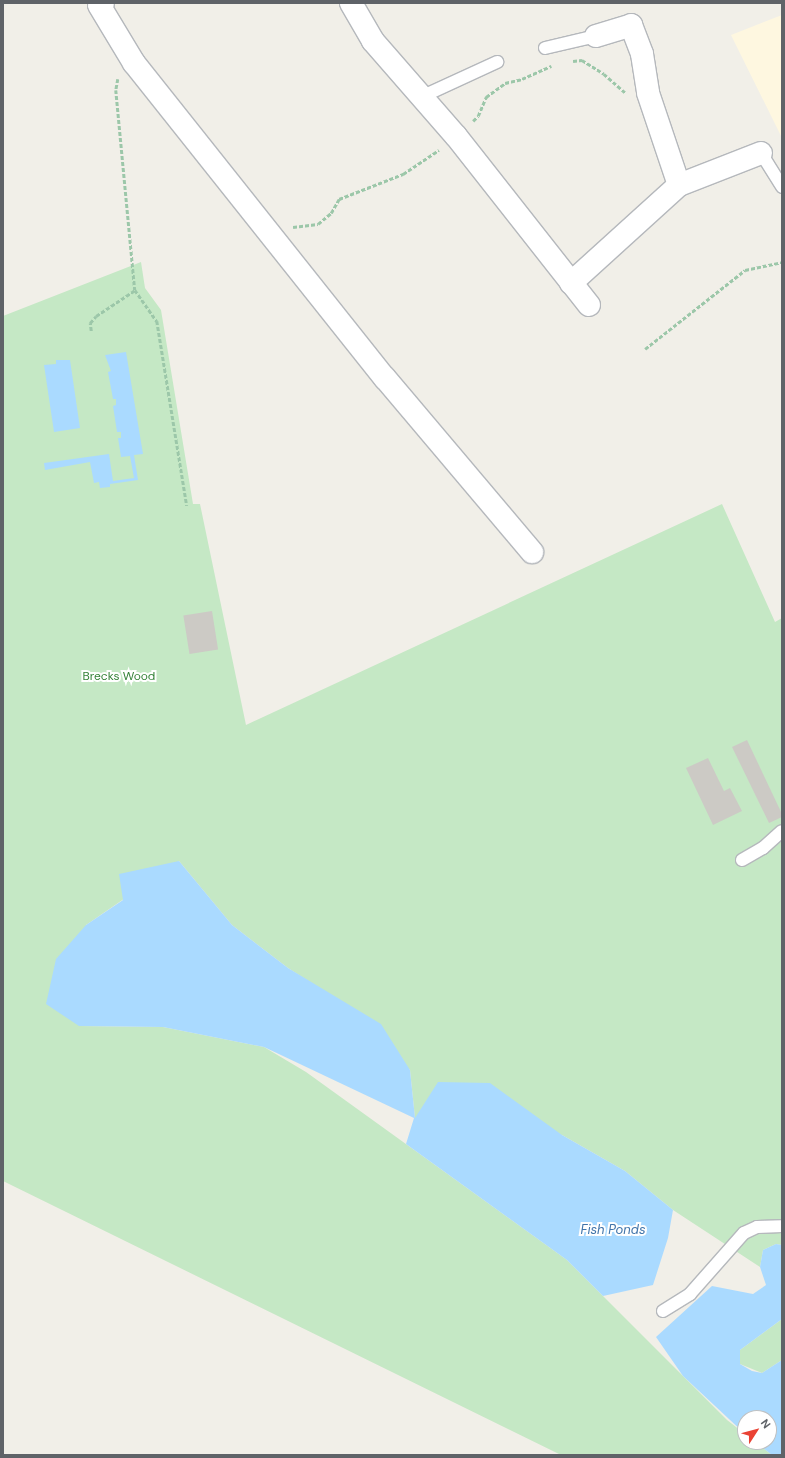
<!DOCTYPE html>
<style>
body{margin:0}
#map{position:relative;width:785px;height:1458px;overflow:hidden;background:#f1efe8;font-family:"DM Sans",sans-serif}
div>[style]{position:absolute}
.commercial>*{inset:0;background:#fef7e0}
.green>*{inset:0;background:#c5e8c5}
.water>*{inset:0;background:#aadaff}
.building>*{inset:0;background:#cccac5;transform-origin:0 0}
.path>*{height:2.5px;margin-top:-1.25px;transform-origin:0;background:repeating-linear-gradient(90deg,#9cc7a9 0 4px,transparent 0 6px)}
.roads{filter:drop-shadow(1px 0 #b5b8bc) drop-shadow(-1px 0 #b5b8bc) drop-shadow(0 1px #b5b8bc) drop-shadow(0 -1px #b5b8bc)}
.service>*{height:12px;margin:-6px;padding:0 6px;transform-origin:6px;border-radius:6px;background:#fff}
.minor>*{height:22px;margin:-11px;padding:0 11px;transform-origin:11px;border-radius:11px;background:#fff}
span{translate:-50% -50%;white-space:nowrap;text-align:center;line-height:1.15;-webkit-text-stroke:4px #fff;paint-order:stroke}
.park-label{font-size:12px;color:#348238}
.water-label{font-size:13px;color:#4174aa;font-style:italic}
.frame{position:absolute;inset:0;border:4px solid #5f6368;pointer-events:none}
.north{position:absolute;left:737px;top:1410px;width:40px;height:40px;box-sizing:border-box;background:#fff;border:1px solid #bfc1c3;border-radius:50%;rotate:54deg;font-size:11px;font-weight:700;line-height:16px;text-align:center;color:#5f6368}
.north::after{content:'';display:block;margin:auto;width:14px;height:18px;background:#ea4335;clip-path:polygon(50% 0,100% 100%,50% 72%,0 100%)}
</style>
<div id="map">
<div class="commercial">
<div style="clip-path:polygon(782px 15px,782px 138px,731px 35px)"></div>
</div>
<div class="green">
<div style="clip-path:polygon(141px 262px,145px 288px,161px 310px,193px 504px,200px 504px,246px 725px,722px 504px,775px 622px,782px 618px,782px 1245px,776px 1244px,763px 1250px,760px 1267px,673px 1210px,625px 1171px,562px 1135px,415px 1118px,410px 1070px,330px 995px,288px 968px,232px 925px,179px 861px,86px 925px,79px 1026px,163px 1027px,264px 1047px,306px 1072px,567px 1260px,727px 1420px,745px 1434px,745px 1442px,755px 1442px,772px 1455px,561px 1455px,3px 1181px,3px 316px)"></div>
<div style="clip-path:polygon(782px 1319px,782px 1360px,762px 1373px,740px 1364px,740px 1350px)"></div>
</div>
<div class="water">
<div style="clip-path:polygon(126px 352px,143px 454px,134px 455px,138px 480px,110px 484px,110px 487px,100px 488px,99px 482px,94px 483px,90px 462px,45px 470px,44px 463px,109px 454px,113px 481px,134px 478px,130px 456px,121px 457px,118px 438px,121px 438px,121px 432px,117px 432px,113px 406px,116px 405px,116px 399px,113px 399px,108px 372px,111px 371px,105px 355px)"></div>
<div style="clip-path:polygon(56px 360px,70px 360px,80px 428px,54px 432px,44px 365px,56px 364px)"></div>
<div style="clip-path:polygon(179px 861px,232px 925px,288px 968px,381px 1024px,410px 1070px,415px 1118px,438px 1082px,490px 1083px,562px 1135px,625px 1171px,673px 1210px,668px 1238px,653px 1285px,603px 1296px,567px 1260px,406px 1144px,414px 1118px,264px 1047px,163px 1027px,79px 1026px,46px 1004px,56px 959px,86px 925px,123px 900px,119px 874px)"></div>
<div style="clip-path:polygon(776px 1244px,782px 1245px,782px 1319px,740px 1350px,740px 1364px,752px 1371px,762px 1373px,782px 1360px,782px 1455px,772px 1455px,755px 1442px,769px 1442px,769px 1418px,745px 1418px,745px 1434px,683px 1376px,656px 1337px,712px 1286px,753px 1294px,766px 1285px,760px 1267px,763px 1250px)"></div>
</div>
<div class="building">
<div style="left:212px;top:611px;width:39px;height:29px;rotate:81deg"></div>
<div style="clip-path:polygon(747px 740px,782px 814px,782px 817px,769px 823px,732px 747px)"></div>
<div style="clip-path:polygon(708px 758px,724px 791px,730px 788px,742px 811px,713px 825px,686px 768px)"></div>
</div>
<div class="path">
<div style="left:573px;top:61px;width:9px;rotate:-6deg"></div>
<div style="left:582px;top:60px;width:26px;rotate:32deg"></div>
<div style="left:604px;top:74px;width:28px;rotate:41deg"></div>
<div style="left:118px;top:79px;width:11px;rotate:100deg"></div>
<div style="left:116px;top:90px;width:201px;rotate:84.6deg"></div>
<div style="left:135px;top:290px;width:38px;rotate:55deg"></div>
<div style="left:157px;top:321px;width:187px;rotate:80.8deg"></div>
<div style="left:473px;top:121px;width:7px;rotate:-45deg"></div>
<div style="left:478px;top:116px;width:21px;rotate:-67deg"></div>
<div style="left:486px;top:97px;width:24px;rotate:-36deg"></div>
<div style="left:505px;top:83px;width:17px;rotate:-13deg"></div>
<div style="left:522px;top:79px;width:32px;rotate:-24deg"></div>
<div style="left:293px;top:227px;width:25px;rotate:-7deg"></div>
<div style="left:318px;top:224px;width:17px;rotate:-40deg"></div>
<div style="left:331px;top:213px;width:16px;rotate:-60deg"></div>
<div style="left:339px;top:199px;width:69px;rotate:-21.3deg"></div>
<div style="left:403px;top:174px;width:43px;rotate:-33.7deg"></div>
<div style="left:91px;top:331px;width:8px;rotate:-97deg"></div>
<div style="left:90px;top:323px;width:9px;rotate:-49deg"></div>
<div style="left:96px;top:316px;width:47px;rotate:-33.7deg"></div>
<div style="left:645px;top:349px;width:127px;rotate:-38.3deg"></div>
<div style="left:745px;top:270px;width:38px;rotate:-12deg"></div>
</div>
<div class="roads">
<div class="service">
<div style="left:545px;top:48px;width:52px;rotate:-13.2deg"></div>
<div style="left:421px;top:97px;width:84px;rotate:-24.7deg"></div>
<div style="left:761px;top:153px;width:40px;rotate:58deg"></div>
<div style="left:742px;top:860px;width:24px;rotate:-30deg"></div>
<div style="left:763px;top:848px;width:25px;rotate:-42deg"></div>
<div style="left:663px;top:1311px;width:32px;rotate:-32deg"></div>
<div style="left:690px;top:1294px;width:81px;rotate:-48.5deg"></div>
<div style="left:744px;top:1233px;width:14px;rotate:-25deg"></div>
<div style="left:757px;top:1227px;width:25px;rotate:-2deg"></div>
</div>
<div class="minor">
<div style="left:103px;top:3px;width:4px;rotate:153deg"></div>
<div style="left:99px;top:5px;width:68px;rotate:58.9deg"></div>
<div style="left:134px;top:63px;width:403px;rotate:51.5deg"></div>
<div style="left:385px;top:378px;width:228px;rotate:49.8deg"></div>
<div style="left:351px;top:3px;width:44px;rotate:59.9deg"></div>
<div style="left:373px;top:41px;width:126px;rotate:48.9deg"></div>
<div style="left:456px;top:136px;width:215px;rotate:51.8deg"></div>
<div style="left:596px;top:36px;width:37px;rotate:-17deg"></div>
<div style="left:631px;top:25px;width:31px;rotate:69deg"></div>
<div style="left:642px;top:54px;width:39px;rotate:81deg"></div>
<div style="left:648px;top:93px;width:97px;rotate:71.4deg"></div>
<div style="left:571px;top:283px;width:146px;rotate:-42.2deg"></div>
<div style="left:679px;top:185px;width:88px;rotate:-21.3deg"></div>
</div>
</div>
<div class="park-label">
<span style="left:119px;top:677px">Brecks Wood</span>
</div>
<div class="water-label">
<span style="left:613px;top:1230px">Fish Ponds</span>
</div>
<div class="frame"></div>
<div class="north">N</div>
</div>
